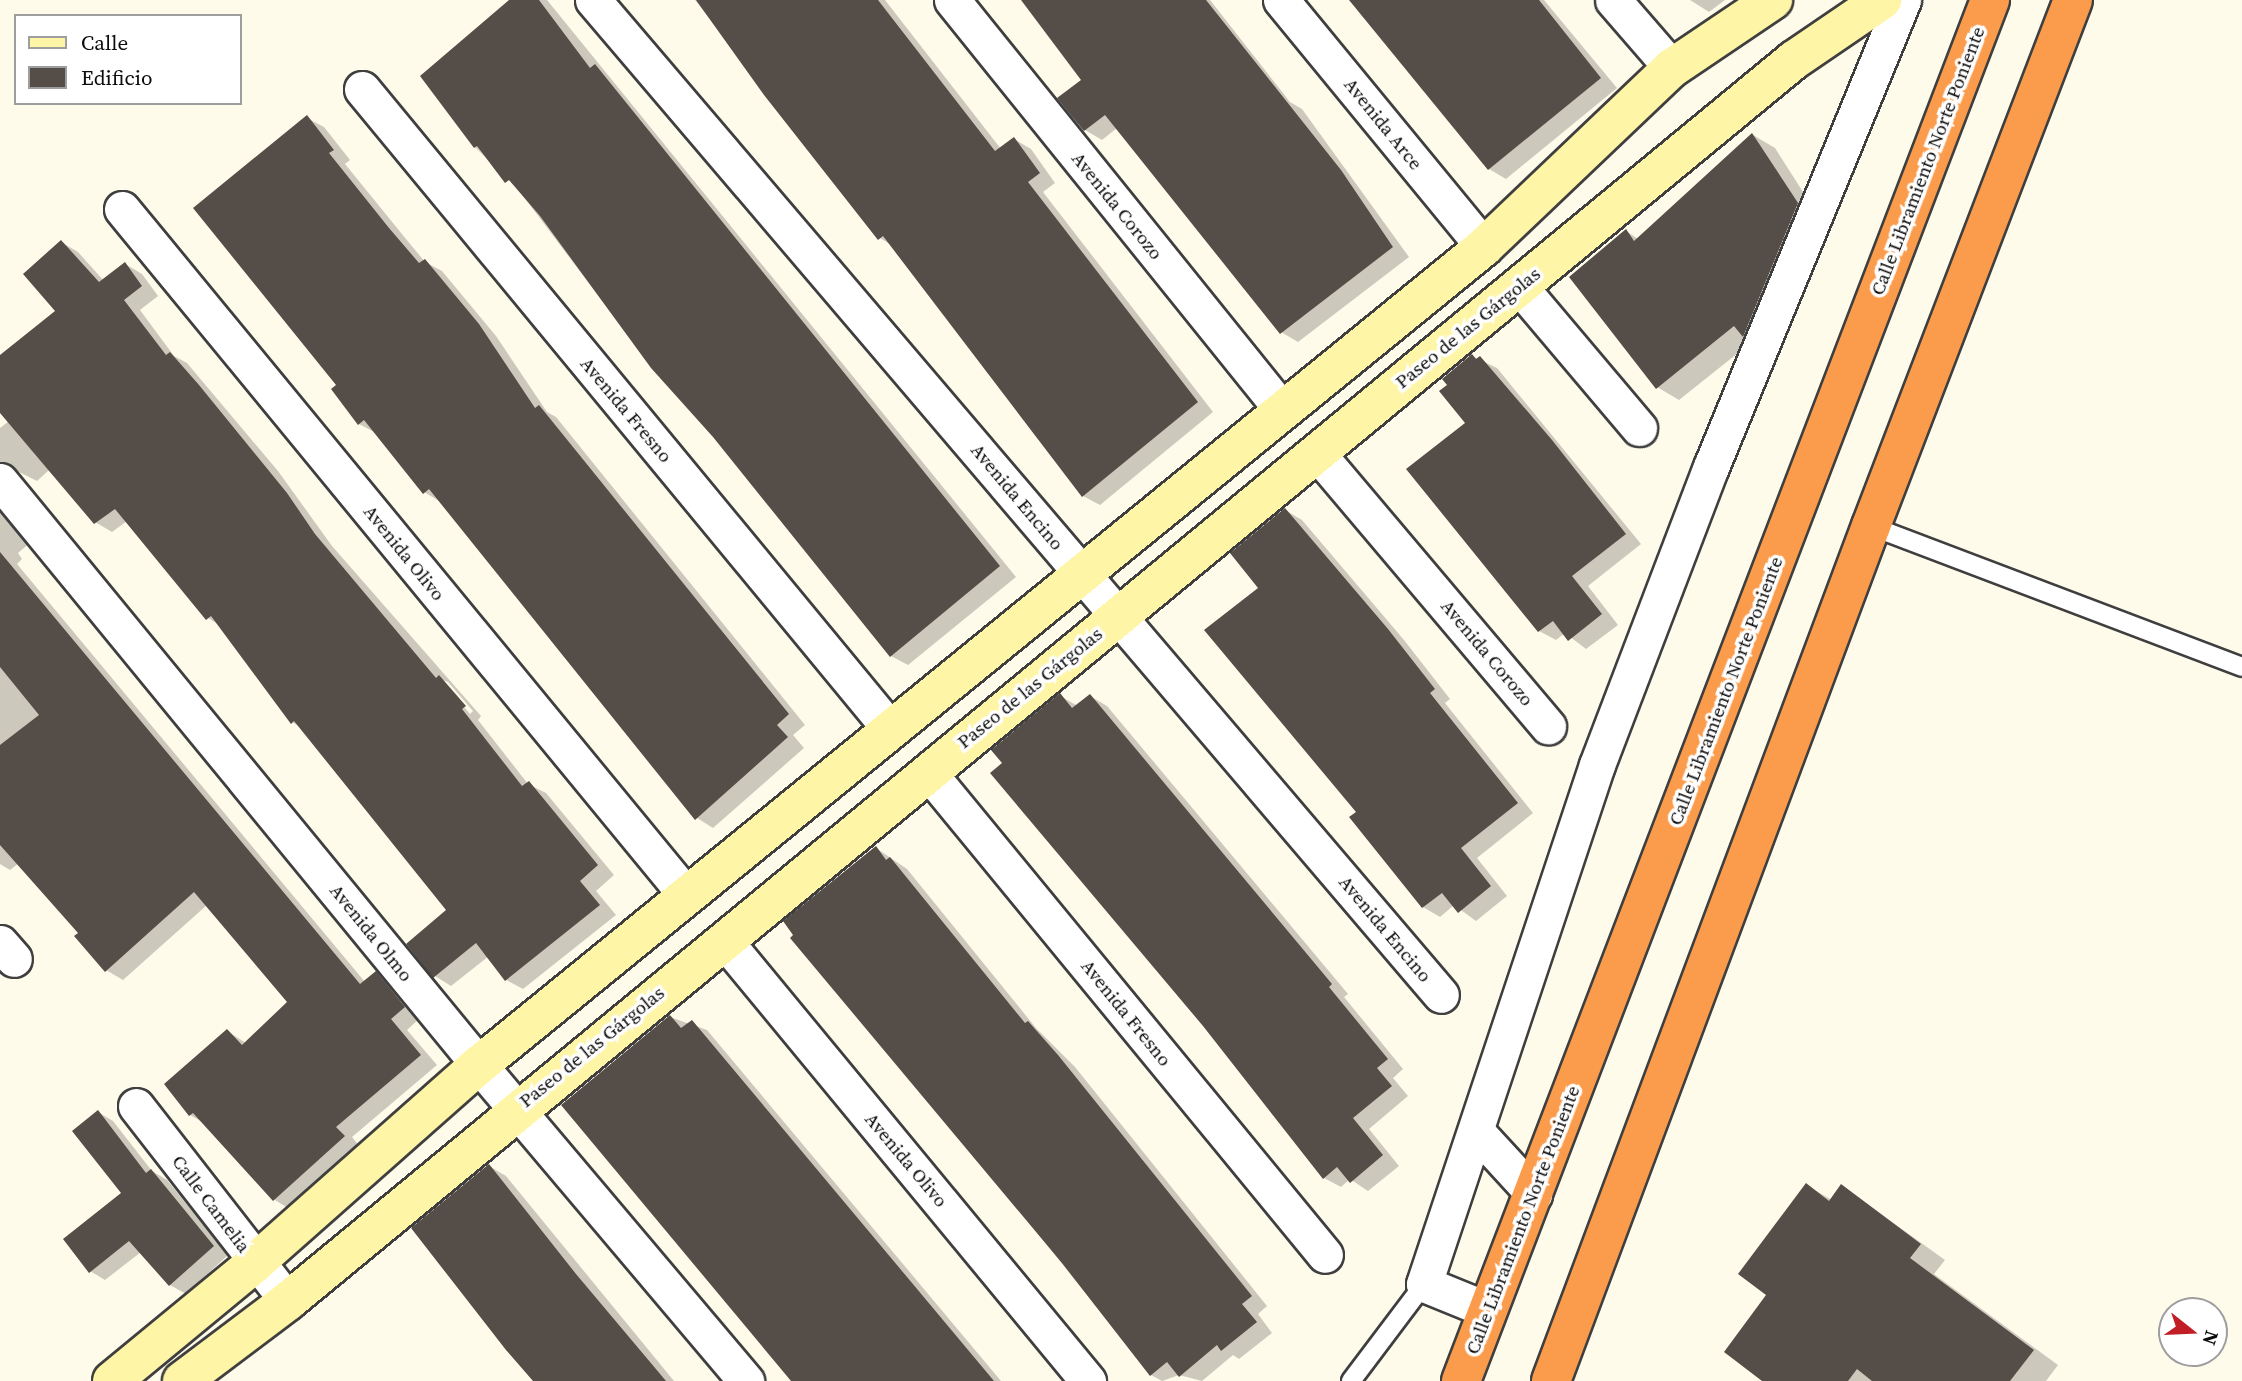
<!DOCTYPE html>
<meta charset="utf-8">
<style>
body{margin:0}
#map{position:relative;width:2242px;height:1381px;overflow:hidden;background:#fffbeb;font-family:"Source Serif 4",serif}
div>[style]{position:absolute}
.shadow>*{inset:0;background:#0003}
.building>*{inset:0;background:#554d48}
.roads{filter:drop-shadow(2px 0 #3f3f3f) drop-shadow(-2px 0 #3f3f3f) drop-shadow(0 2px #3f3f3f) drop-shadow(0 -2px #3f3f3f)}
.lane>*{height:18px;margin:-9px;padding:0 9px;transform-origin:9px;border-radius:9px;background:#fff}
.street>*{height:35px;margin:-17.5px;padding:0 17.5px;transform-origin:17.5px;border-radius:17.5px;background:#fff}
.secondary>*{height:38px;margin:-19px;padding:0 19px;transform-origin:19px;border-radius:19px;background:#fff5a6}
.highway>*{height:38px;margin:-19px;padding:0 19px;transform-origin:19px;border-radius:19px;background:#fb9c4d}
span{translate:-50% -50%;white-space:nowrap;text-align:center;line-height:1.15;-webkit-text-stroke:7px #fff;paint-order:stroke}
.street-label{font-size:19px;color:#0c0c0c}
.legend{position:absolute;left:14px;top:14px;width:228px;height:91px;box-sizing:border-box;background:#fff;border:2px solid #9e9e9e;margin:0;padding:9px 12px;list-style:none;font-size:21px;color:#0c0c0c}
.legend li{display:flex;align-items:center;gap:14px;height:35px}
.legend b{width:35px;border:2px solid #9e9e9e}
.north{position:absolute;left:2158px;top:1297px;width:70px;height:70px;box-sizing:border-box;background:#fff;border:2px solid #9e9e9e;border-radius:50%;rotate:108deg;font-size:19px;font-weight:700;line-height:28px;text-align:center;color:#0c0c0c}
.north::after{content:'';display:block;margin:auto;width:24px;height:32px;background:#c21e26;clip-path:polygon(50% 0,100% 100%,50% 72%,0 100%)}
</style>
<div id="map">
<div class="shadow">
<div style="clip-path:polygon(513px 0,547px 0,1016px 577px,908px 665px,891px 656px,715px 436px,652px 367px,517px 188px,475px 147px)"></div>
<div style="clip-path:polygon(695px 0,885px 0,1001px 149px,1014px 139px,1031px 149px,1055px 183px,1043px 192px,1213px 412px,1100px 505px,1083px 496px,893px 246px,880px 238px)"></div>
<div style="clip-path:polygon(1023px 0,1210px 0,1290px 102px,1302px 109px,1409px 257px,1298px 342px,1281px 332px,1117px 128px,1102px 140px,1085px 130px,1084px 80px)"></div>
<div style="clip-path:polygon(1355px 0,1544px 0,1617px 88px,1506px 179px,1489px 169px)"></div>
<div style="clip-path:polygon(1690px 0,1725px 0,1709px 12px)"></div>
<div style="clip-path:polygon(307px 118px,324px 127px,350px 160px,345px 164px,406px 239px,425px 262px,442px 271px,496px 336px,547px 412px,556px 417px,805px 725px,793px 735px,804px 748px,713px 828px,697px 818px,441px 502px,424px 492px,376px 433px,359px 424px,338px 385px)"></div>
<div style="clip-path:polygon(1753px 135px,1775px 148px,1819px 217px,1753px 341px,1679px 400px,1657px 387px,1626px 231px,1638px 239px)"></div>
<div style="clip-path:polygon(evenodd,61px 242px,78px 252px,104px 281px,125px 264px,142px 274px,158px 296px,140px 310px,174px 356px,187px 363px,278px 471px,332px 546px,481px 716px,478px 720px,528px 784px,546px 793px,614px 875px,596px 891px,616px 915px,523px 989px,506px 980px,489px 956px,451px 986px,435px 976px,448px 911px,302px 728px,292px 722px,221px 626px,208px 618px,127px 521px,112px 532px,95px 522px,49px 470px,37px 481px,15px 470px,0 482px,0 428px,9px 421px,0 409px,0 358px,57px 311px,61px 242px,440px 679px,448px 682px,473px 711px,470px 714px,440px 679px)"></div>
<div style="clip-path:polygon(1472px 356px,1497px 368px,1641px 544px,1588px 586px,1618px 625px,1586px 649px,1565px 633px,1556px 640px,1539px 631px,1467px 423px)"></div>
<div style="clip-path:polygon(0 501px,31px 542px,18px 553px,22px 559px,17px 564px,365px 982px,376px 973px,393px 982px,421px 1017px,407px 1030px,437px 1065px,352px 1137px,360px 1147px,291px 1210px,275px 1200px,204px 1123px,190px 1115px,227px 1031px,246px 1043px,289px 1002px,207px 905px,123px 980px,106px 970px,80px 933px,19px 863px,10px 870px,0 864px)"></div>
<div style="clip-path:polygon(1285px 510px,1302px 520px,1404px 640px,1450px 699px,1445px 703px,1533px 813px,1477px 858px,1507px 896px,1476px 921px,1454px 905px,1440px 917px,1423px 907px,1358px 812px,1260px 588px)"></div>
<div style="clip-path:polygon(1060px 696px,1078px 706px,1090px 696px,1107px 706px,1348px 994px,1344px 997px,1403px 1069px,1393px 1078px,1408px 1096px,1369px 1129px,1399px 1166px,1368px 1191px,1350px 1179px,1341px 1187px,1324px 1178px,1004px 763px)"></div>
<div style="clip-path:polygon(876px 848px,907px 869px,1036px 1028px,1075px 1067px,1267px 1306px,1258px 1314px,1272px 1333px,1239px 1359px,1233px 1355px,1202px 1381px,1179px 1375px,1162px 1381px,1151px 1375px,979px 1160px)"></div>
<div style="clip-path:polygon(670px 1017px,707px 1030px,1001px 1381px,794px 1381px)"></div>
<div style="clip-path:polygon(98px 1112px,113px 1121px,152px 1171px,167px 1180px,228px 1255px,186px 1294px,170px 1285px,141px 1252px,105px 1280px,90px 1271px,124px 1193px)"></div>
<div style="clip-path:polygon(489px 1166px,506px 1176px,674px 1381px,538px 1381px)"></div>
<div style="clip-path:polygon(1806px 1185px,1832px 1200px,1842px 1186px,1945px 1260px,1934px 1274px,2058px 1365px,2046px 1381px,1765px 1381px,1769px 1294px)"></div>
</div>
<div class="building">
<div style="clip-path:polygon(509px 0,539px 0,590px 68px,595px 64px,1000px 566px,890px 657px,713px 437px,651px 368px,540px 216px,509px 180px,505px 183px,477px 146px,474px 148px,420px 76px)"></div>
<div style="clip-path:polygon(696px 0,878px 0,995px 151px,1014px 137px,1040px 173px,1028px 182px,1198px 402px,1082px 497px,883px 236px,878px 240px,764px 95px)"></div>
<div style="clip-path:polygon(1021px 0,1206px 0,1341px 170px,1393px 247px,1280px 334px,1105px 115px,1084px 131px,1069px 113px,1057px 98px,1081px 80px)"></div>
<div style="clip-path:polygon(1349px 0,1539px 0,1601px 78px,1488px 170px)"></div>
<div style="clip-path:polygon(307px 115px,334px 150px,329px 153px,389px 228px,419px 263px,425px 259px,479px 324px,535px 408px,539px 405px,789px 714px,777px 725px,788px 737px,695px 820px,429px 489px,423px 494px,364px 420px,358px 425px,331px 389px,336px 385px,193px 208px)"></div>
<div style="clip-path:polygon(1752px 133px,1798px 203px,1743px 337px,1734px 326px,1656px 389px,1569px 277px,1626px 229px,1634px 241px)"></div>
<div style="clip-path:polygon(61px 240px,99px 282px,125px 262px,142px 286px,124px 300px,166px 355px,170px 352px,199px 385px,287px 493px,315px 534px,436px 678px,439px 675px,466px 706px,462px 709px,522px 786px,529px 781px,598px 865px,580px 881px,600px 905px,505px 981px,476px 943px,433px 978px,406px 944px,446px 910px,294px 721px,291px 724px,211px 616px,206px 620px,115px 509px,94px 524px,0 413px,0 355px,55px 311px,23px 274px)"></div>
<div style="clip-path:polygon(1472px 354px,1476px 359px,1480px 356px,1552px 440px,1626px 534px,1572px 576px,1602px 614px,1568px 641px,1553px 621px,1538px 632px,1406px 469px,1465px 423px,1439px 391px,1447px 385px,1442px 379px)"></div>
<div style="clip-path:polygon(1285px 508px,1388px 629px,1435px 689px,1430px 693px,1518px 803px,1461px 848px,1491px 886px,1458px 913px,1442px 893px,1422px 908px,1349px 817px,1356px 812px,1204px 630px,1258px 588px,1230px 553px)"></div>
<div style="clip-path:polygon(0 552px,360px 984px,376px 971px,405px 1007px,391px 1019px,421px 1055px,336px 1127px,345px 1136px,273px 1201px,193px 1113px,189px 1116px,164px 1084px,227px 1029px,242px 1045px,287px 1002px,194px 892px,105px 972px,74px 936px,78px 933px,0 845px,0 745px,39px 715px,0 667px)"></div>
<div style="clip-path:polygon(1060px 693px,1072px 708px,1090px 694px,1332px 984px,1329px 987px,1388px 1059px,1377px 1068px,1392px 1086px,1353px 1118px,1383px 1155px,1350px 1183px,1337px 1167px,1323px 1179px,1203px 1026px,990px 773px,1002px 763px,991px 750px)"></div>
<div style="clip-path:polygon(876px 846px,886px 860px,890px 857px,1025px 1023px,1028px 1021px,1058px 1055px,1252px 1296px,1242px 1304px,1257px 1322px,1221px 1351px,1217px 1345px,1179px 1377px,1167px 1362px,1150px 1376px,1062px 1263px,790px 938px,793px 935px,783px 921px)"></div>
<div style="clip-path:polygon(670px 1015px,681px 1028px,692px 1020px,994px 1381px,791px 1381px,561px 1105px)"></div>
<div style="clip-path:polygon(98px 1110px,146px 1173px,151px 1169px,214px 1246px,169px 1286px,129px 1241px,89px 1273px,63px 1239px,121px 1193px,72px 1131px)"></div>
<div style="clip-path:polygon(489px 1164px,576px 1274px,666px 1381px,533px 1381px,506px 1350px,411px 1228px)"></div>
<div style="clip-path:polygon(1806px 1183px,1829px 1201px,1841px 1184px,1921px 1244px,1910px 1258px,2034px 1350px,2010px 1381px,1872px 1381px,1857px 1369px,1848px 1381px,1762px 1381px,1724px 1352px,1766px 1295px,1738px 1274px)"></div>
</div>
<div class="roads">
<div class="lane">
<div style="left:1871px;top:526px;width:397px;rotate:20.8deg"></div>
<div style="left:1351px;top:1381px;width:121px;rotate:-53deg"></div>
</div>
<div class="street">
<div style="left:593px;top:0;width:1307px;rotate:49.56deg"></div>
<div style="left:952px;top:0;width:528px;rotate:51.15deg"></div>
<div style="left:1281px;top:0;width:320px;rotate:50.6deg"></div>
<div style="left:1613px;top:0;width:90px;rotate:49.1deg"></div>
<div style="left:362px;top:89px;width:831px;rotate:50.47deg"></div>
<div style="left:122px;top:209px;width:889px;rotate:50.57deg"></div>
<div style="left:1519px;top:286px;width:186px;rotate:49.8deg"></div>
<div style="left:1317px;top:453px;width:358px;rotate:49.8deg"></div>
<div style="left:0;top:481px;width:755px;rotate:50.64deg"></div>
<div style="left:479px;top:1065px;width:414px;rotate:49.8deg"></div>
<div style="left:928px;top:772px;width:625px;rotate:50.58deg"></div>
<div style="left:724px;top:940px;width:572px;rotate:50.46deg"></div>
<div style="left:0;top:943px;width:21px;rotate:49deg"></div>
<div style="left:136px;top:1106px;width:247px;rotate:52.1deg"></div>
<div style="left:1476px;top:1131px;width:86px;rotate:47.4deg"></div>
<div style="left:1488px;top:1310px;width:69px;rotate:-157.9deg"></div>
<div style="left:1424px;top:1284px;width:547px;rotate:-71.57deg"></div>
<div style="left:1597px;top:765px;width:319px;rotate:-69.1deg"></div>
<div style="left:1711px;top:467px;width:505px;rotate:-67.65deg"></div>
</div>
<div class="secondary">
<div style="left:112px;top:1381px;width:185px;rotate:-39.5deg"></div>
<div style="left:255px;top:1263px;width:299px;rotate:-41.5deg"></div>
<div style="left:479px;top:1065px;width:1296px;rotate:-39.14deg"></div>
<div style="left:1484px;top:247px;width:260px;rotate:-43.6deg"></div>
<div style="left:1672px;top:68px;width:122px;rotate:-34deg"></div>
<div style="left:182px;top:1381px;width:133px;rotate:-37deg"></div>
<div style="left:288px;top:1301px;width:1951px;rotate:-39.49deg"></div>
<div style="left:1794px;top:60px;width:107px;rotate:-34.3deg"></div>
</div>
<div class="highway">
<div style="left:1461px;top:1381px;width:1479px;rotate:-69.04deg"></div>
<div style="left:1551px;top:1381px;width:913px;rotate:-69.48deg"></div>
<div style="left:1871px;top:526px;width:563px;rotate:-68.99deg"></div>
</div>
</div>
<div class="street-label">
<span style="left:1383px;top:124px;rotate:51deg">Avenida Arce</span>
<span style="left:1928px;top:161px;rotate:-69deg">Calle Libramiento Norte Poniente</span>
<span style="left:1117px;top:206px;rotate:51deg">Avenida Corozo</span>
<span style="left:1468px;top:328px;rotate:-39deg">Paseo de las Gárgolas</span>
<span style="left:626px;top:410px;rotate:50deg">Avenida Fresno</span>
<span style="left:1017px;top:497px;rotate:50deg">Avenida Encino</span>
<span style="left:404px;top:553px;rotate:51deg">Avenida Olivo</span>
<span style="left:1487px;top:653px;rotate:50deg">Avenida Corozo</span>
<span style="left:1030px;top:688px;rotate:-39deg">Paseo de las Gárgolas</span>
<span style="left:1726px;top:691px;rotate:-69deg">Calle Libramiento Norte Poniente</span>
<span style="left:1385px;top:929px;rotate:50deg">Avenida Encino</span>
<span style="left:371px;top:933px;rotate:51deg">Avenida Olmo</span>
<span style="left:1126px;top:1013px;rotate:51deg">Avenida Fresno</span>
<span style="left:592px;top:1047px;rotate:-39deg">Paseo de las Gárgolas</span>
<span style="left:906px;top:1160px;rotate:50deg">Avenida Olivo</span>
<span style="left:211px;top:1204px;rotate:53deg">Calle Camelia</span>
<span style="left:1523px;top:1220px;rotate:-69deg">Calle Libramiento Norte Poniente</span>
</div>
<ul class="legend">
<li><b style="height:9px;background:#fff5a6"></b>Calle</li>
<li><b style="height:19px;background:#554d48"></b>Edificio</li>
</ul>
<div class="north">N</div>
</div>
